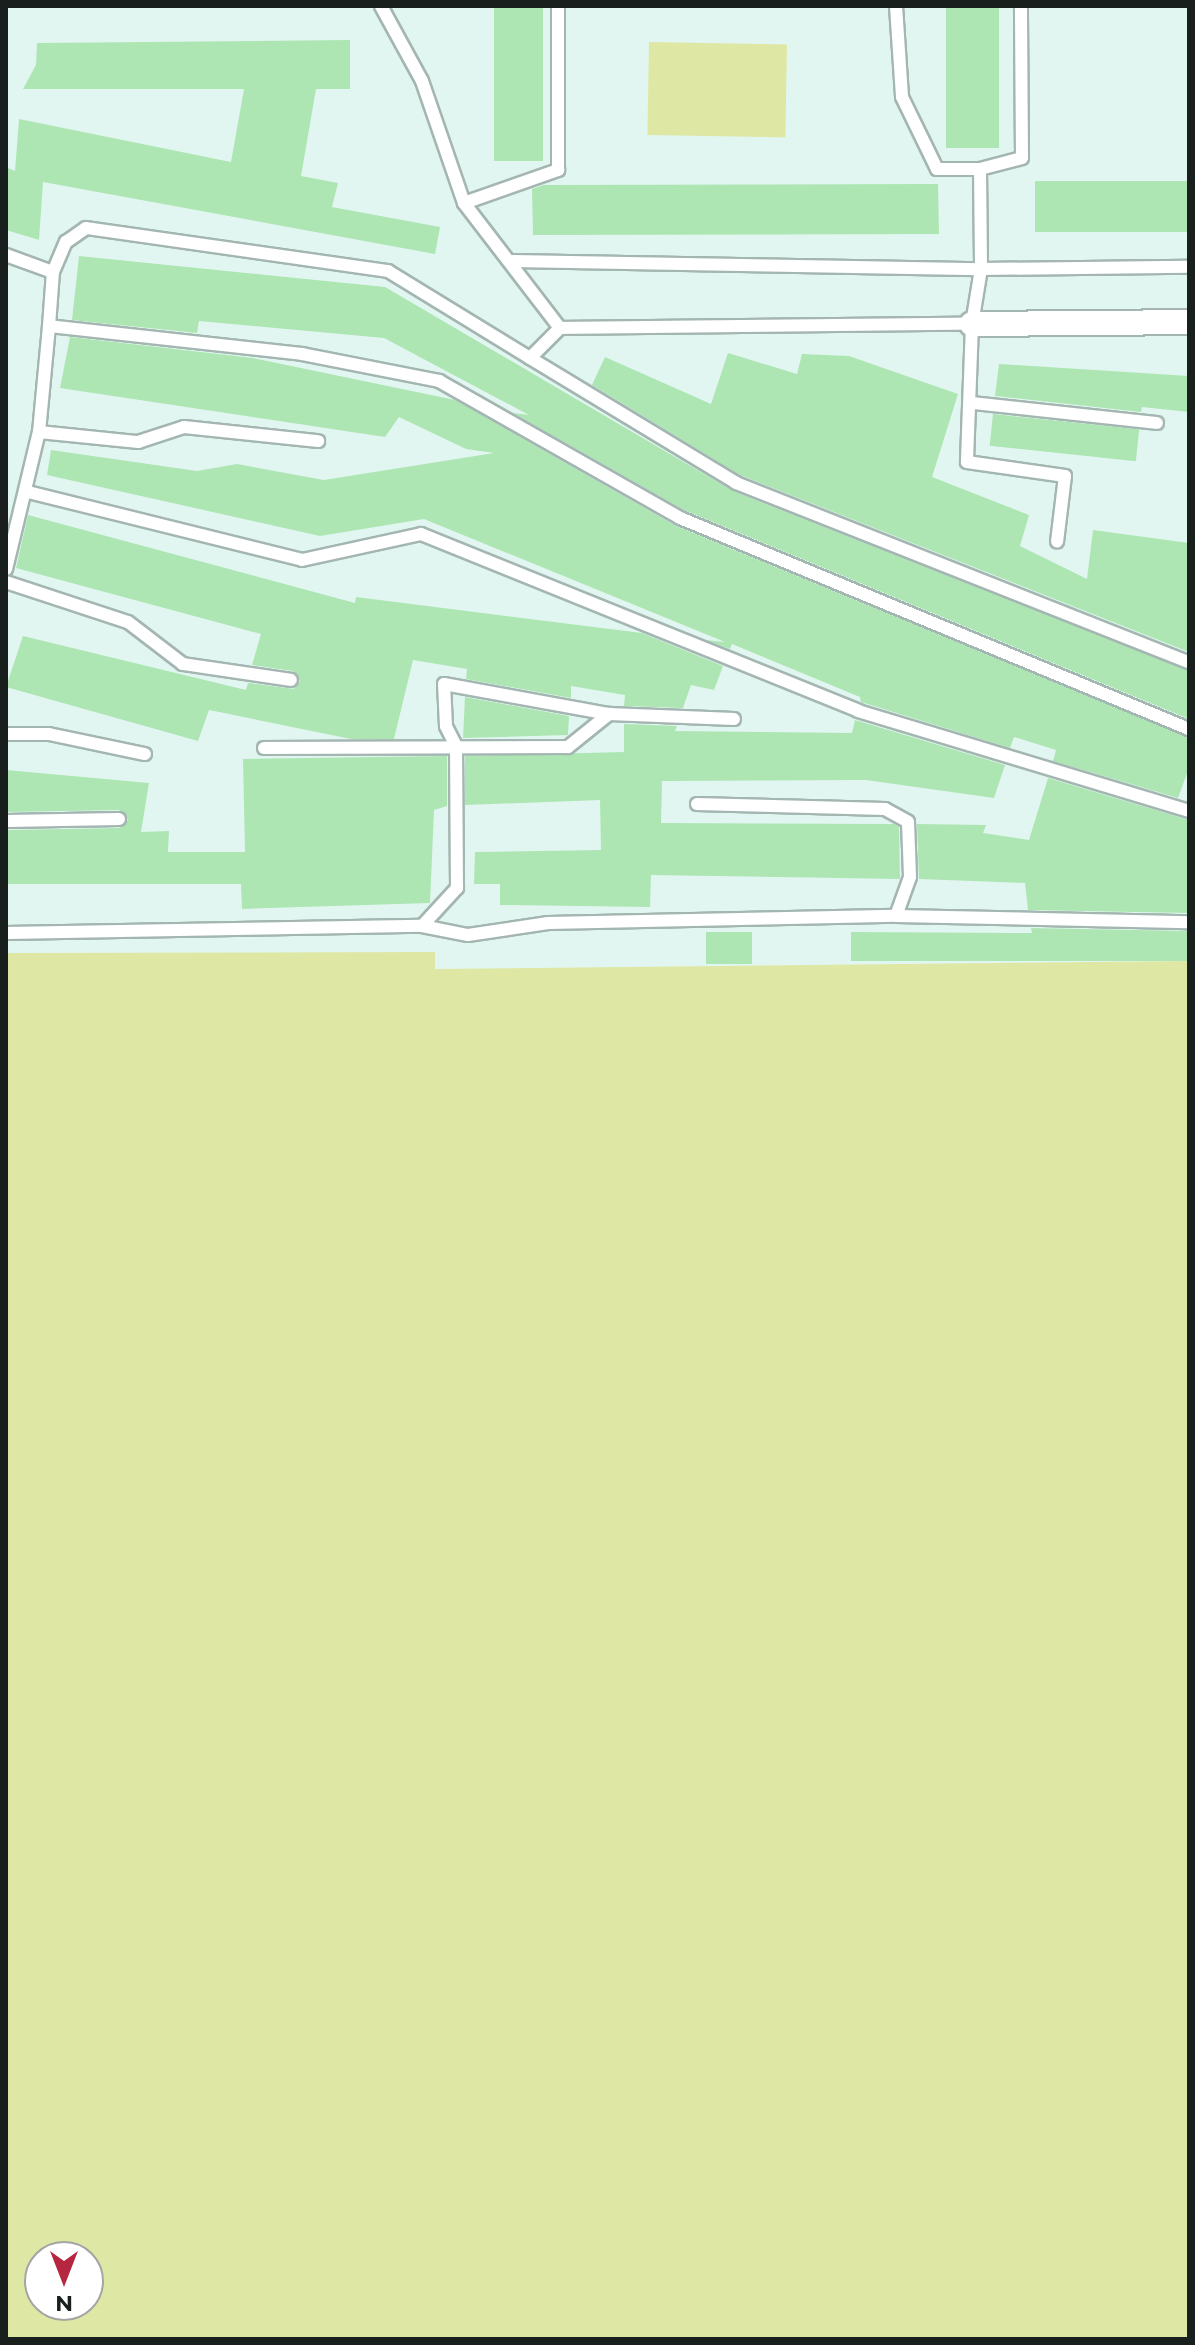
<!DOCTYPE html>
<style>
body{margin:0}
#map{position:relative;width:1195px;height:2345px;overflow:hidden;background:#e2f6f1;font-family:Montserrat,sans-serif}
div>[style]{position:absolute}
.green>*{inset:0;background:#dee8a4;transform-origin:0 0}
.building>*{inset:0;background:#ade6b3;transform-origin:0 0}
.roads{filter:drop-shadow(2px 0 #a4b6b2) drop-shadow(-2px 0 #a4b6b2) drop-shadow(0 2px #a4b6b2) drop-shadow(0 -2px #a4b6b2)}
.service>*{height:12px;margin:-6px;padding:0 6px;transform-origin:6px;border-radius:6px;background:#fff}
.minor>*{height:24px;margin:-12px;padding:0 12px;transform-origin:12px;border-radius:12px;background:#fff}
span{translate:-50% -50%;white-space:nowrap;text-align:center;line-height:1.15;-webkit-text-stroke:7px #fff;paint-order:stroke}
.frame{position:absolute;inset:0;border:8px solid #181f1d;pointer-events:none}
.north{position:absolute;left:24px;top:2241px;width:80px;height:80px;box-sizing:border-box;background:#fff;border:2px solid #a3a5a5;border-radius:50%;rotate:180deg;font-size:22px;font-weight:700;line-height:32px;text-align:center;color:#181f1d}
.north::after{content:'';display:block;margin:auto;width:28px;height:36px;background:#b72640;clip-path:polygon(50% 0,100% 100%,50% 72%,0 100%)}
</style>
<div id="map">
<div class="green">
<div style="left:649px;top:42px;width:138px;height:93px;rotate:1deg"></div>
<div style="clip-path:polygon(evenodd,435px 952px,435px 969px,1189px 961px,1189px 2339px,6px 2339px,6px 953px,435px 952px,40px 2257px,88px 2257px,88px 2305px,40px 2305px,40px 2257px)"></div>
</div>
<div class="building">
<div style="left:494px;top:6px;width:49px;height:155px"></div>
<div style="left:946px;top:6px;width:53px;height:142px"></div>
<div style="clip-path:polygon(350px 40px,350px 89px,316px 89px,301px 176px,338px 183px,332px 207px,440px 227px,435px 254px,43px 182px,39px 240px,6px 230px,6px 167px,15px 171px,19px 119px,231px 162px,244px 89px,23px 89px,36px 65px,37px 43px)"></div>
<div style="left:1189px;top:181px;width:51px;height:154px;rotate:90deg"></div>
<div style="clip-path:polygon(938px 184px,939px 234px,533px 235px,532px 189px,544px 185px)"></div>
<div style="clip-path:polygon(79px 256px,385px 287px,733px 491px,1189px 671px,1189px 719px,684px 510px,513px 413px,529px 415px,384px 338px,199px 321px,197px 333px,72px 320px)"></div>
<div style="clip-path:polygon(70px 337px,253px 358px,455px 400px,676px 526px,1189px 738px,1189px 768px,1178px 798px,1053px 761px,1056px 750px,1014px 737px,1010px 748px,861px 702px,860px 697px,732px 644px,730px 649px,706px 640px,725px 642px,424px 519px,320px 536px,47px 475px,51px 450px,197px 471px,237px 464px,324px 480px,494px 453px,466px 449px,399px 417px,385px 437px,60px 388px)"></div>
<div style="clip-path:polygon(728px 353px,797px 374px,802px 354px,849px 356px,958px 394px,932px 477px,1029px 515px,1020px 546px,1087px 579px,1093px 530px,1189px 543px,1189px 652px,740px 475px,592px 385px,605px 357px,711px 404px)"></div>
<div style="clip-path:polygon(999px 364px,1189px 376px,1189px 412px,1142px 407px,1141px 412px,995px 396px)"></div>
<div style="left:993px;top:414px;width:147px;height:32px;rotate:6deg"></div>
<div style="clip-path:polygon(28px 515px,355px 603px,356px 597px,642px 633px,723px 666px,714px 690px,691px 685px,683px 708px,624px 706px,625px 695px,571px 686px,571px 698px,466px 679px,467px 669px,413px 660px,394px 739px,351px 739px,209px 710px,198px 741px,6px 687px,23px 636px,246px 690px,248px 683px,294px 689px,300px 681px,293px 671px,252px 665px,261px 634px,16px 568px)"></div>
<div style="clip-path:polygon(465px 697px,569px 716px,568px 735px,463px 738px)"></div>
<div style="clip-path:polygon(855px 720px,1005px 765px,994px 798px,866px 780px,662px 781px,661px 823px,894px 824px,899px 827px,900px 879px,651px 875px,650px 907px,500px 905px,500px 884px,474px 884px,475px 852px,601px 850px,600px 800px,465px 805px,465px 756px,624px 752px,624px 724px,677px 726px,675px 731px,852px 733px)"></div>
<div style="clip-path:polygon(447px 756px,447px 806px,434px 810px,430px 903px,242px 909px,241px 884px,6px 884px,6px 830px,119px 828px,128px 820px,119px 810px,6px 812px,6px 770px,149px 783px,141px 832px,169px 831px,168px 852px,245px 852px,243px 759px)"></div>
<div style="clip-path:polygon(1048px 778px,1189px 820px,1189px 913px,1028px 910px,1025px 883px,919px 879px,917px 824px,986px 825px,983px 833px,1029px 840px)"></div>
<div style="clip-path:polygon(1031px 928px,1189px 931px,1189px 961px,851px 961px,851px 932px,1032px 933px)"></div>
<div style="left:706px;top:932px;width:46px;height:32px"></div>
</div>
<div class="roads">
<div class="service">
<div style="left:381px;top:6px;width:85px;rotate:61.3deg"></div>
<div style="left:422px;top:81px;width:129px;rotate:71deg"></div>
<div style="left:464px;top:203px;width:158px;rotate:52.5deg"></div>
<div style="left:560px;top:328px;width:412px;rotate:-0.6deg"></div>
<div style="left:896px;top:6px;width:91px;rotate:86.2deg"></div>
<div style="left:902px;top:97px;width:80px;rotate:64.1deg"></div>
<div style="left:937px;top:169px;width:43px"></div>
<div style="left:980px;top:169px;width:100px;rotate:89.4deg"></div>
<div style="left:981px;top:269px;width:56px;rotate:99.3deg"></div>
<div style="left:972px;top:324px;width:138px;rotate:92.1deg"></div>
<div style="left:967px;top:462px;width:99px;rotate:8.1deg"></div>
<div style="left:1065px;top:476px;width:66px;rotate:96.9deg"></div>
<div style="left:980px;top:169px;width:43px;rotate:-14.7deg"></div>
<div style="left:1022px;top:158px;width:152px;rotate:-90.4deg"></div>
<div style="left:464px;top:203px;width:100px;rotate:-19.3deg"></div>
<div style="left:558px;top:170px;width:164px;rotate:-90deg"></div>
<div style="left:6px;top:255px;width:50px;rotate:19.9deg"></div>
<div style="left:513px;top:261px;width:468px;rotate:1deg"></div>
<div style="left:981px;top:269px;width:208px;rotate:-0.6deg"></div>
<div style="left:49px;top:326px;width:54px;rotate:-85.8deg"></div>
<div style="left:53px;top:272px;width:33px;rotate:-67deg"></div>
<div style="left:66px;top:242px;width:24px;rotate:-35deg"></div>
<div style="left:86px;top:228px;width:305px;rotate:8.1deg"></div>
<div style="left:388px;top:271px;width:167px;rotate:31.5deg"></div>
<div style="left:530px;top:358px;width:42px;rotate:-45deg"></div>
<div style="left:530px;top:358px;width:241px;rotate:31.2deg"></div>
<div style="left:736px;top:483px;width:487px;rotate:21.6deg"></div>
<div style="left:973px;top:403px;width:185px;rotate:6.2deg"></div>
<div style="left:39px;top:432px;width:100px;rotate:5.8deg"></div>
<div style="left:138px;top:442px;width:48px;rotate:-18.1deg"></div>
<div style="left:184px;top:427px;width:135px;rotate:6deg"></div>
<div style="left:28px;top:492px;width:282px;rotate:13.9deg"></div>
<div style="left:302px;top:560px;width:122px;rotate:-12.3deg"></div>
<div style="left:421px;top:534px;width:471px;rotate:22deg"></div>
<div style="left:858px;top:711px;width:346px;rotate:16.8deg"></div>
<div style="left:6px;top:569px;width:141px;rotate:-76.5deg"></div>
<div style="left:39px;top:432px;width:106px;rotate:-84.6deg"></div>
<div style="left:49px;top:326px;width:255px;rotate:6.3deg"></div>
<div style="left:302px;top:354px;width:140px;rotate:11.1deg"></div>
<div style="left:439px;top:381px;width:277px;rotate:29.6deg"></div>
<div style="left:680px;top:518px;width:551px;rotate:22.52deg"></div>
<div style="left:6px;top:582px;width:128px;rotate:18.2deg"></div>
<div style="left:128px;top:622px;width:69px;rotate:37.4deg"></div>
<div style="left:183px;top:664px;width:109px;rotate:8.4deg"></div>
<div style="left:6px;top:734px;width:43px"></div>
<div style="left:49px;top:734px;width:98px;rotate:11.8deg"></div>
<div style="left:264px;top:748px;width:304px;rotate:-0.2deg"></div>
<div style="left:568px;top:747px;width:53px;rotate:-38.8deg"></div>
<div style="left:697px;top:804px;width:188px;rotate:1.5deg"></div>
<div style="left:885px;top:809px;width:26px;rotate:29deg"></div>
<div style="left:908px;top:822px;width:55px;rotate:87.9deg"></div>
<div style="left:910px;top:877px;width:41px;rotate:109.7deg"></div>
<div style="left:6px;top:821px;width:113px;rotate:-1deg"></div>
<div style="left:422px;top:926px;width:52px;rotate:-47.4deg"></div>
<div style="left:457px;top:888px;width:142px;rotate:-90.4deg"></div>
<div style="left:456px;top:746px;width:22px;rotate:-117deg"></div>
<div style="left:446px;top:726px;width:42px;rotate:-92.7deg"></div>
<div style="left:444px;top:684px;width:168px;rotate:10.3deg"></div>
<div style="left:609px;top:714px;width:125px;rotate:2.3deg"></div>
<div style="left:6px;top:933px;width:416px;rotate:-1deg"></div>
<div style="left:422px;top:926px;width:47px;rotate:11.1deg"></div>
<div style="left:468px;top:935px;width:81px;rotate:-8.5deg"></div>
<div style="left:548px;top:923px;width:348px;rotate:-1.2deg"></div>
<div style="left:896px;top:916px;width:293px;rotate:1.2deg"></div>
</div>
<div class="minor">
<div style="left:972px;top:324px;width:217px;rotate:-0.5deg"></div>
</div>
</div>
<div class="frame"></div>
<div class="north">N</div>
</div>
